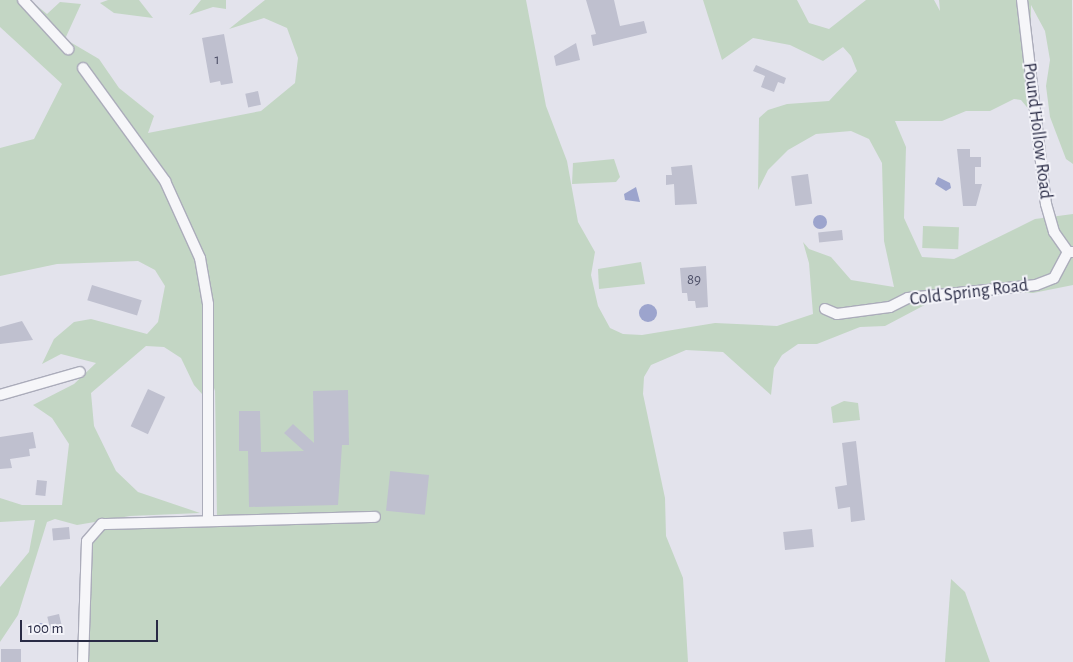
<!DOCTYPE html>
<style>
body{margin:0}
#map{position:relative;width:1073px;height:662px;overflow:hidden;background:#e3e3ec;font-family:"Alegreya Sans",sans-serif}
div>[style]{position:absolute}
.green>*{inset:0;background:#c3d6c4;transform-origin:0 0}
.water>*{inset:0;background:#9ca4cd}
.round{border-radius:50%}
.building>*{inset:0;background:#bfc0cf;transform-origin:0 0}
.roads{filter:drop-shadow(1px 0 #abacba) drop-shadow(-1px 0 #abacba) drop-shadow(0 1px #abacba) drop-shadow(0 -1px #abacba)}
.street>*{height:10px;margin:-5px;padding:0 5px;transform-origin:5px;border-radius:5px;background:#f6f6f9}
span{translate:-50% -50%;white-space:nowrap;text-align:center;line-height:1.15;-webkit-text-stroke:4px #f3f3f9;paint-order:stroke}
.number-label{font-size:15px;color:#4e5068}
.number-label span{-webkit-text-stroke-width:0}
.street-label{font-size:18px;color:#292b45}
.scale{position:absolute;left:20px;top:620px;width:138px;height:22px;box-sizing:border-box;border:2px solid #292b45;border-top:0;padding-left:6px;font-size:15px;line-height:18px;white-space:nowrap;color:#292b45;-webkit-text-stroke:4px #f3f3f9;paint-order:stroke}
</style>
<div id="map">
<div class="green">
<div style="clip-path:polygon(0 0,30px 0,47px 14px,60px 2px,81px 4px,65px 39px,99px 59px,119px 88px,154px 116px,148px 133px,261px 111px,295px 83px,298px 58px,287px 28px,264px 18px,229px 29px,265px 0,526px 0,546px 106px,567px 161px,578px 222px,595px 252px,591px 275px,598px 306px,610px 328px,623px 334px,642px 335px,715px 323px,777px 326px,813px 314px,809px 263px,803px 242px,809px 249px,831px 257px,851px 280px,894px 287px,884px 241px,882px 163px,869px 139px,851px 131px,816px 134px,788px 150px,768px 170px,758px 190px,759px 118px,768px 110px,787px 104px,829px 101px,857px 71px,851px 56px,843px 47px,823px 61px,790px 45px,753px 38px,722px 60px,703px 0,797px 0,809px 23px,829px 29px,866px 0,934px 0,940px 11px,939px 0,1072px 0,1073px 164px,1066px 159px,1050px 117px,1046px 86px,1050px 60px,1045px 31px,1031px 5px,1031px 112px,1021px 100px,1014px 99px,990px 111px,966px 111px,942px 121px,895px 121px,906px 147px,904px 218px,922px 257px,954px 259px,1035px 219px,1073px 214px,1073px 285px,1033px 293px,955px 289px,885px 326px,860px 327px,817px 344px,798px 344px,782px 355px,774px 368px,771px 395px,723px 352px,686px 350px,651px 365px,644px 377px,643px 394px,665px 498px,666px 536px,683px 578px,688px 662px,85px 662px,88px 545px,102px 526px,217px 519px,215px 388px,210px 403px,194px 385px,181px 358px,164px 347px,146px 346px,91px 393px,94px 426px,116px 471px,138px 492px,200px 513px,130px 516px,77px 525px,55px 519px,47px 522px,18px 615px,0 642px,0 587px,29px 552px,35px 520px,0 522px,0 498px,22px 505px,62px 505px,69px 444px,52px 418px,33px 405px,74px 384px,96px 363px,61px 354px,42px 364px,54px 339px,74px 322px,91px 319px,147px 334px,158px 322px,165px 286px,155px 270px,138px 261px,57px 264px,0 276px,0 148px,34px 139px,62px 84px,0 27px)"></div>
<div style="clip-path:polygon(108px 0,139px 0,153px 18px,114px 13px,100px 3px)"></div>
<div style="clip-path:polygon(201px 0,226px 0,226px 9px,213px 7px,189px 15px)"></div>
<div style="clip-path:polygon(614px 159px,620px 177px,616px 182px,572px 184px,573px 163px)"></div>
<div style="left:923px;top:226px;width:36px;height:22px;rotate:2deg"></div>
<div style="clip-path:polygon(641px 262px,645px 284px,599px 289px,598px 269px)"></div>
<div style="clip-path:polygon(844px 401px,858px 403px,860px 420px,833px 423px,831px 407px)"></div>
<div style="clip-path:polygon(951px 579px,965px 592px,990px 662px,945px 662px)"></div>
</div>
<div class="water">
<div style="clip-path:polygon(938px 177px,950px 183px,951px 188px,946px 191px,935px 184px)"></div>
<div style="clip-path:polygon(636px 187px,640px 202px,625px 200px,624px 194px)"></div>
<div class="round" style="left:813px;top:215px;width:14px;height:14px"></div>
<div class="round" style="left:639px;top:304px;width:18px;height:18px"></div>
<div class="round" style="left:34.5px;top:622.5px;width:11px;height:11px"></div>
</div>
<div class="building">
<div style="clip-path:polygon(586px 0,614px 0,620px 26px,644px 21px,647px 33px,593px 46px,591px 35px,596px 34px)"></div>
<div style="clip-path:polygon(224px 34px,233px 83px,221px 85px,220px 81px,210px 83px,202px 38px)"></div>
<div style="clip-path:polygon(576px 43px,580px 60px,556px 66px,554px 56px)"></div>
<div style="clip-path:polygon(756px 65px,786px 78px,784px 84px,778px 82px,774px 92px,761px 87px,765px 76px,753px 71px)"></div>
<div style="left:258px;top:91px;width:14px;height:13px;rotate:78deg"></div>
<div style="clip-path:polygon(957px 149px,970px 149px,970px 157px,981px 157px,981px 167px,975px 167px,975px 184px,982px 184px,976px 206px,963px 206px)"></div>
<div style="clip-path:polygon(692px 165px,697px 204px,675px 205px,674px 184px,666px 185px,666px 175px,672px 175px,671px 167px)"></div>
<div style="left:808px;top:174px;width:30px;height:17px;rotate:82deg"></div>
<div style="left:842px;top:230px;width:10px;height:24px;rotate:84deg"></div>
<div style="clip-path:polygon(706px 266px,708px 307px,696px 308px,695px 301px,688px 301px,687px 293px,682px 293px,680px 268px)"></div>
<div style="left:92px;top:285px;width:52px;height:16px;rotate:17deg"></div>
<div style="clip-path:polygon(22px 321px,33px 340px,0 344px,0 327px)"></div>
<div style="left:148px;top:389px;width:19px;height:41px;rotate:25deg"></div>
<div style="clip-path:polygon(348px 390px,349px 445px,342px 445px,338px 505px,249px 507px,248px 451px,239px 451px,239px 411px,260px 411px,261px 452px,304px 451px,284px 433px,293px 424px,314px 443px,313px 391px)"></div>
<div style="clip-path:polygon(33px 432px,36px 448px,29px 449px,30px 456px,10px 459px,12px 468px,0 469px,0 437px)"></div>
<div style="clip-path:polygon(856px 441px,865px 520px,851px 522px,850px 507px,838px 509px,835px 487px,847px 485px,842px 443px)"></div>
<div style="left:429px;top:475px;width:40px;height:39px;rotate:96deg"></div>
<div style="left:37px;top:480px;width:10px;height:15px;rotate:6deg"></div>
<div style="left:69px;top:527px;width:12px;height:17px;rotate:85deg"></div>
<div style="left:812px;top:529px;width:18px;height:29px;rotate:84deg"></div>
<div style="left:59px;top:614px;width:18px;height:12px;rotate:77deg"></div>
<div style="left:1px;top:649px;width:20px;height:13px"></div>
</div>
<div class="roads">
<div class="street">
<div style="left:23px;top:0;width:67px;rotate:47.4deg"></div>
<div style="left:1022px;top:0;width:205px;rotate:83.3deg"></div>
<div style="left:1046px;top:204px;width:29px;rotate:74deg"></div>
<div style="left:1054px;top:232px;width:24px;rotate:55deg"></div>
<div style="left:1068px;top:252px;width:5px"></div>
<div style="left:83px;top:68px;width:140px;rotate:54deg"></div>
<div style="left:165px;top:181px;width:85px;rotate:65.6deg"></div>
<div style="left:200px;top:258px;width:47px;rotate:80.1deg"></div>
<div style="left:208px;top:304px;width:216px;rotate:90deg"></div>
<div style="left:825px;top:309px;width:13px;rotate:23deg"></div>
<div style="left:837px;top:314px;width:53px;rotate:-7.5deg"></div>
<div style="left:890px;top:307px;width:20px;rotate:-27deg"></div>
<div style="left:908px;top:298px;width:129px;rotate:-5.8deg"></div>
<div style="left:1036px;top:285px;width:19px;rotate:-21deg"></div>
<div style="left:1054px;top:278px;width:30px;rotate:-62deg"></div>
<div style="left:0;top:395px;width:83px;rotate:-16deg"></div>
<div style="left:83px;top:662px;width:121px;rotate:-88.1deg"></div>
<div style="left:87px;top:541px;width:23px;rotate:-49deg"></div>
<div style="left:102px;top:524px;width:273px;rotate:-1.5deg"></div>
</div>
</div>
<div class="number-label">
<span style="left:217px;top:60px">1</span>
<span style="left:694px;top:280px">89</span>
</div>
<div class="street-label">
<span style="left:1037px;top:131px;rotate:83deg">Pound Hollow Road</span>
<span style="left:969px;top:293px;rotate:-7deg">Cold Spring Road</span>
</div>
<div class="scale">100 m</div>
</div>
